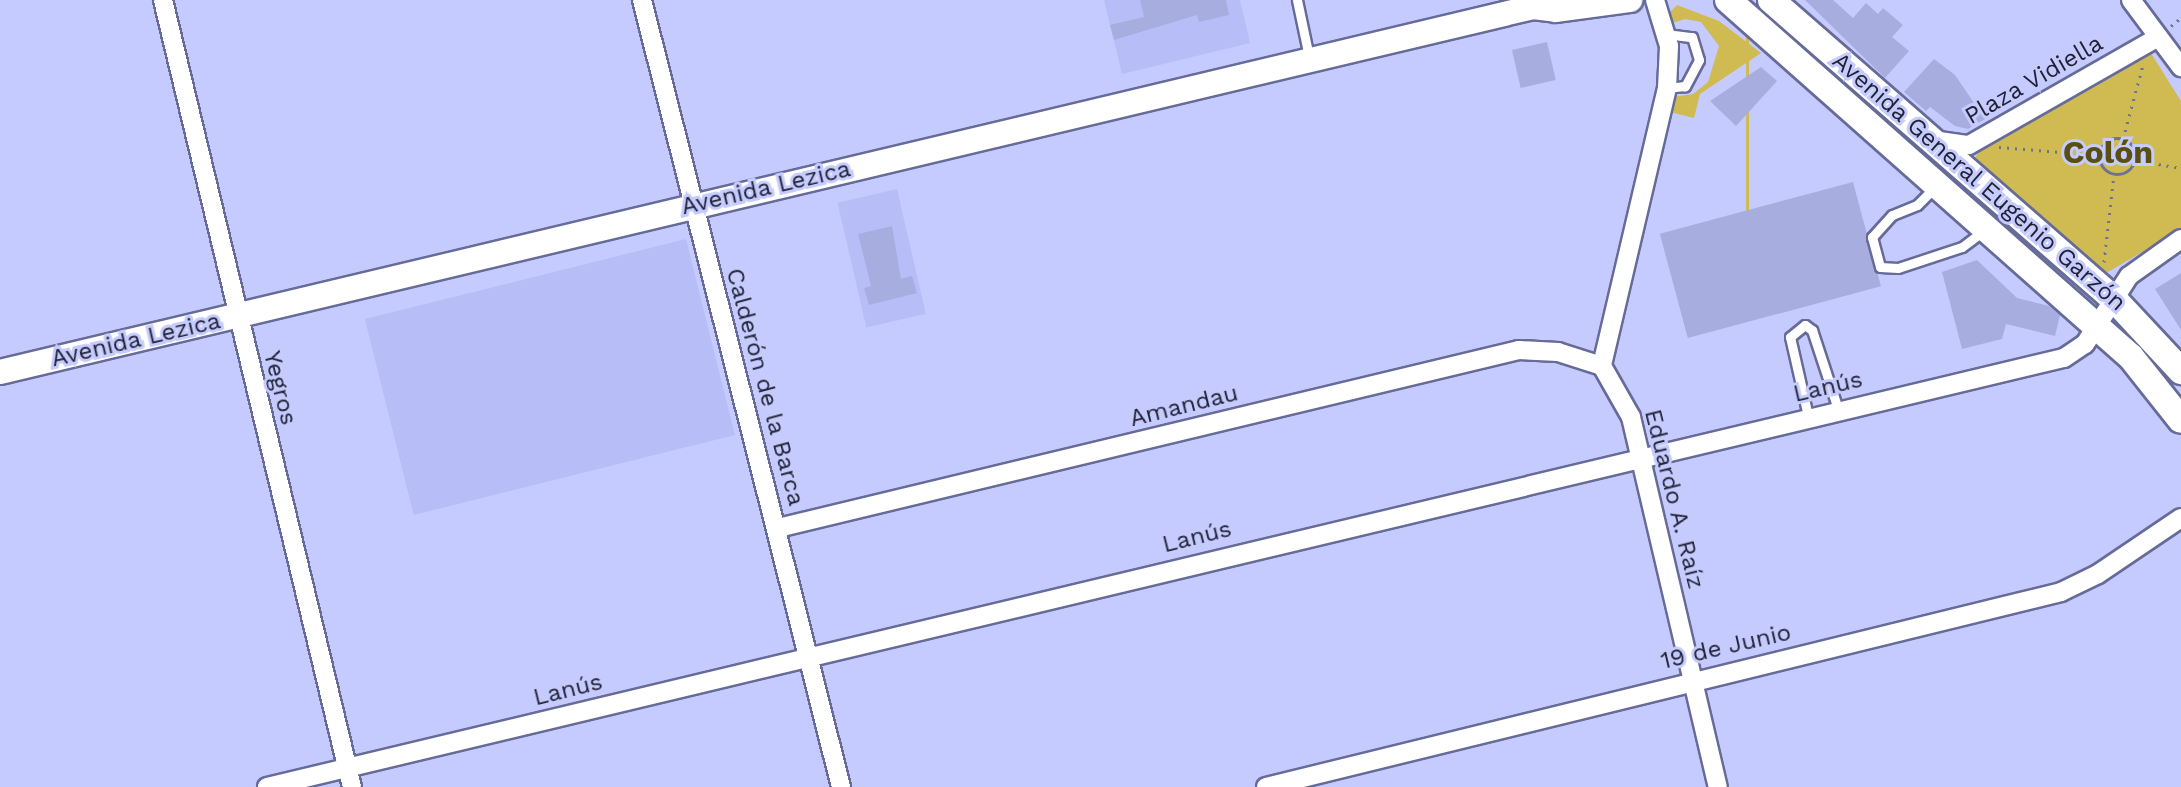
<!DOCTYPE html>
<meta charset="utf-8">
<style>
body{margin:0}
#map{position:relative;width:2181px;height:787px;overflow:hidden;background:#c5cbfe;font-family:"Work Sans",sans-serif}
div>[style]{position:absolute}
.built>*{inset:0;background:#b7bef7;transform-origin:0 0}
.green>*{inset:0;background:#cfbb51;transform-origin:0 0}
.building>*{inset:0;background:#a7aedf;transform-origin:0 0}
.path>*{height:3px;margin-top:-1.5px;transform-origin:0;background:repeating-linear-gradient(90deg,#6e7293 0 2px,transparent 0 8px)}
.path>.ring{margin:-1.5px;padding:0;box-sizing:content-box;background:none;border:3px solid #6e7293;border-radius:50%}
.roads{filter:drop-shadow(2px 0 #666b98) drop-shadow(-2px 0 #666b98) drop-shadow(0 2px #666b98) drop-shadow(0 -2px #666b98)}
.service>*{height:9px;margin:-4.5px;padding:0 4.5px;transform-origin:4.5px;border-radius:4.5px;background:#fff}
.minor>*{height:18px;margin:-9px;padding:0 9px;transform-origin:9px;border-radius:9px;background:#fff}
.tertiary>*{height:24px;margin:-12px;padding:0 12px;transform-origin:12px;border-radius:12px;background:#fff}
.secondary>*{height:26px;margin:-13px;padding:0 13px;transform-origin:13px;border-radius:13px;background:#fff}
span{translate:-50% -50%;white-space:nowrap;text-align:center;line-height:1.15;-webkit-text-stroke:6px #c5cbfe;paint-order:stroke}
.street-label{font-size:24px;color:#1f2133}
.district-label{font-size:32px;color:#5a4f11;font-weight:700}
</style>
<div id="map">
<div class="built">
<div style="clip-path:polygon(1104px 0,1240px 0,1250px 43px,1122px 74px)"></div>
<div style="left:897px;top:189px;width:128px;height:61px;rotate:77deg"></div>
<div style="left:686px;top:239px;width:202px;height:331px;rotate:76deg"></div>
</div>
<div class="green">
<div style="left:1746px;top:0;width:3px;height:226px"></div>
<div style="clip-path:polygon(1677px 5px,1719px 21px,1761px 53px,1700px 94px,1694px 118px,1670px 112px,1673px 97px,1693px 94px,1708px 82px,1719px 46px,1701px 22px,1685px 19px,1669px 24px,1668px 14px)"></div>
<div style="clip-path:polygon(2149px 50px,2181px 101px,2181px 229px,2103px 275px,1976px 165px,1975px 158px,1982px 146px)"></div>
</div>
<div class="building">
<div style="clip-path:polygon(1140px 0,1226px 0,1229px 15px,1199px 22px,1197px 15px,1114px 40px,1110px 25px,1144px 17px)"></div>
<div style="clip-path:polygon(1805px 0,1833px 0,1853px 18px,1866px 3px,1878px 14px,1883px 8px,1903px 25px,1892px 37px,1909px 51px,1885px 78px)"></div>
<div style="left:1547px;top:42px;width:39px;height:36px;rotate:77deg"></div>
<div style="clip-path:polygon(1934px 59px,1955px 75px,1985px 119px,1968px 129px,1955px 126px,1930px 107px,1926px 111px,1904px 92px)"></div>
<div style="clip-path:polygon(1761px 67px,1777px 81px,1736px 126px,1710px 101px)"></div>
<div style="left:1853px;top:182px;width:108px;height:200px;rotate:75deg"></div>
<div style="clip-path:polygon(892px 226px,901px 279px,912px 276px,917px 293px,869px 305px,864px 288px,871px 286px,858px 234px)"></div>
<div style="clip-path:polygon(1977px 260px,2017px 298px,2049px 306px,2060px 315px,2055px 336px,2006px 324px,2002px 339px,1962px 349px,1942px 272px)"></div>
<div style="clip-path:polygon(2181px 273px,2181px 330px,2155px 289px)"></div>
</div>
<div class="path">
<div style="left:2171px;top:26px;width:13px;rotate:-39deg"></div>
<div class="ring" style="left:2099px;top:138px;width:33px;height:33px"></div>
<div style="left:2123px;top:139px;width:77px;rotate:-74.9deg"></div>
<div style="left:1999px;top:147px;width:100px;rotate:4.6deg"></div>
<div style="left:2135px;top:160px;width:47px;rotate:9.9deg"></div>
<div style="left:2104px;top:262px;width:89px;rotate:-83.5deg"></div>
</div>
<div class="roads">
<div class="service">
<div style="left:1297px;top:0;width:58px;rotate:78.1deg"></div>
<div style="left:1666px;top:34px;width:26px;rotate:7deg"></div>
<div style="left:1692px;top:37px;width:24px;rotate:73deg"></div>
<div style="left:1699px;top:60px;width:30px;rotate:118deg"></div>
<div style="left:1685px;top:86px;width:18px;rotate:174deg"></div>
<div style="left:1934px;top:188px;width:24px;rotate:135deg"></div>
<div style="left:1917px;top:205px;width:27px;rotate:158deg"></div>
<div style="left:1892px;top:215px;width:30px;rotate:132deg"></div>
<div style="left:1872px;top:237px;width:31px;rotate:75deg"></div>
<div style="left:1880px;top:267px;width:18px;rotate:3deg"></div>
<div style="left:1898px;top:268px;width:67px;rotate:-18.2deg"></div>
<div style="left:1962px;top:247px;width:26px;rotate:-37deg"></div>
<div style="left:1808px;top:416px;width:81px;rotate:-102.8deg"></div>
<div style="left:1790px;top:337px;width:19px;rotate:-39deg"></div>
<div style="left:1805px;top:325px;width:9px;rotate:36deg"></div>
<div style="left:1812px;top:330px;width:83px;rotate:71.8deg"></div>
</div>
<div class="minor">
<div style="left:163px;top:0;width:809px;rotate:76.5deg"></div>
<div style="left:642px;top:0;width:812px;rotate:75.81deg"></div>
<div style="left:1655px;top:0;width:48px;rotate:73.1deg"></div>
<div style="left:1669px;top:46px;width:42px;rotate:92.7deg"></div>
<div style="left:1667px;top:88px;width:285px;rotate:103.2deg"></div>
<div style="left:1602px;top:366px;width:59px;rotate:60.4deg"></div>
<div style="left:1631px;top:417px;width:380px;rotate:76.8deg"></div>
<div style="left:2131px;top:0;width:84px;rotate:53.3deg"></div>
<div style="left:1932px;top:140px;width:37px;rotate:8deg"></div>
<div style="left:1969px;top:145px;width:214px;rotate:-29.7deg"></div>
<div style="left:778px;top:528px;width:762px;rotate:-13.51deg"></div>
<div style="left:1519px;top:350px;width:39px;rotate:3deg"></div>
<div style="left:1558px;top:352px;width:46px;rotate:17.7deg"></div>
<div style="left:267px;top:787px;width:1847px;rotate:-13.43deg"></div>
<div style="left:2064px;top:358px;width:25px;rotate:-34deg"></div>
<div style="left:2085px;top:344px;width:81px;rotate:-57.1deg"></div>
<div style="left:2129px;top:276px;width:64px;rotate:-35.4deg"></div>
<div style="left:1266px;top:787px;width:819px;rotate:-13.78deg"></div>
<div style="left:2061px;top:592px;width:41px;rotate:-25.9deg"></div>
<div style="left:2098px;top:574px;width:100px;rotate:-34deg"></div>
</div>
<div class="tertiary">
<div style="left:0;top:372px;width:1576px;rotate:-13.39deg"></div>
<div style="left:1533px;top:7px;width:23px;rotate:7deg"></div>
<div style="left:1556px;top:10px;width:75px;rotate:-7.7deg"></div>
</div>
<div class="secondary">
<div style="left:1728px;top:0;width:538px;rotate:41.54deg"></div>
<div style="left:2131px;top:357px;width:80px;rotate:51.6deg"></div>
<div style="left:1771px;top:0;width:454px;rotate:41.1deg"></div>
<div style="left:2113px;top:298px;width:100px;rotate:47deg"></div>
</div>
</div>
<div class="street-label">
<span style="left:2034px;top:80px;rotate:-30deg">Plaza Vidiella</span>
<span style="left:1979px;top:182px;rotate:41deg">Avenida General Eugenio Garzón</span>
<span style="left:766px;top:188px;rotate:-13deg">Avenida Lezica</span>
<span style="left:136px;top:340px;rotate:-13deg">Avenida Lezica</span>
<span style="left:765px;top:387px;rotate:75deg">Calderón de la Barca</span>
<span style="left:1828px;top:387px;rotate:-13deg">Lanús</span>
<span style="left:280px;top:388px;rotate:76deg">Yegros</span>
<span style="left:1184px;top:406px;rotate:-14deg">Amandau</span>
<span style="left:1674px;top:499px;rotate:76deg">Eduardo A. Raíz</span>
<span style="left:1197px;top:537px;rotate:-14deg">Lanús</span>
<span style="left:1726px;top:647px;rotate:-13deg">19 de Junio</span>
<span style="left:568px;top:690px;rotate:-14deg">Lanús</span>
</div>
<div class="district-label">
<span style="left:2108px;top:152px">Colón</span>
</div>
</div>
